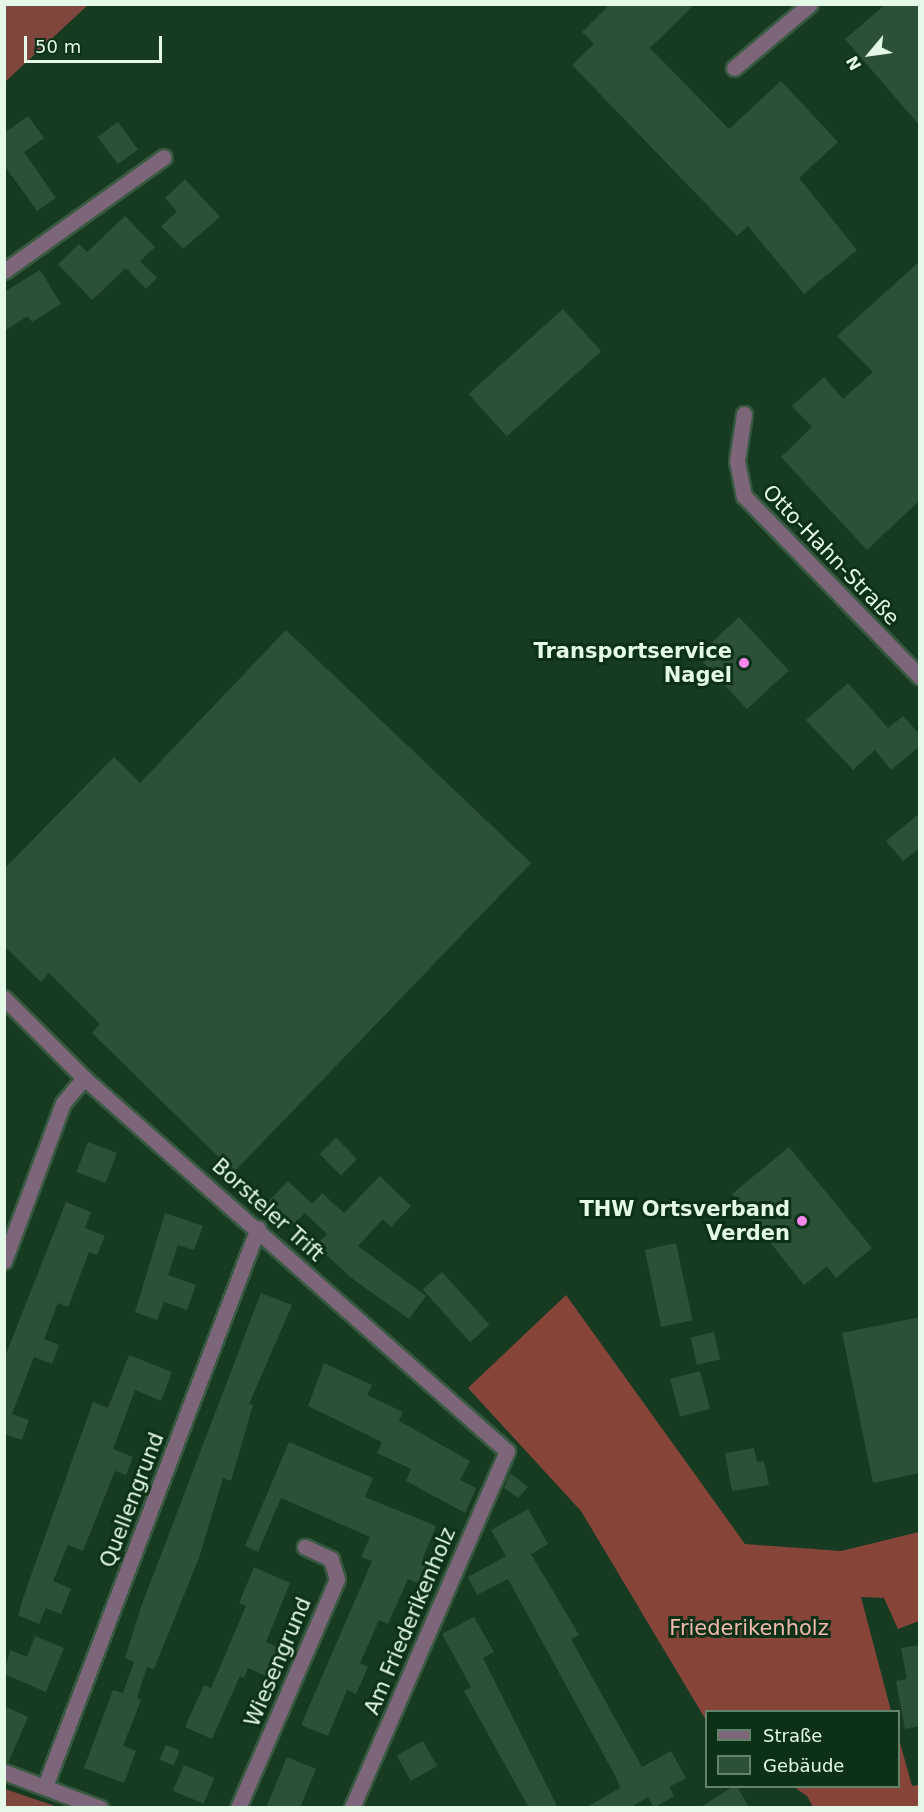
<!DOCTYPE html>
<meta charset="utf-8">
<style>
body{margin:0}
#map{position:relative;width:924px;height:1812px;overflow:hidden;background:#173b21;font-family:"DejaVu Sans",sans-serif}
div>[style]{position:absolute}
.green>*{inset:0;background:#7e463c}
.forest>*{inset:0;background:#87453a}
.building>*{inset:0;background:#2d5136;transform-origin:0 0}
.roads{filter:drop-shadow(2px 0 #385941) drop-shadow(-2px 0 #385941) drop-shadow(0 2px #385941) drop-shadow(0 -2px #385941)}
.street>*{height:15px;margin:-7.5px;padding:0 7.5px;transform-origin:7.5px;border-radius:7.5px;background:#7d667a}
.dots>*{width:16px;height:16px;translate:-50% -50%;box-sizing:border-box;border:3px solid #0c3117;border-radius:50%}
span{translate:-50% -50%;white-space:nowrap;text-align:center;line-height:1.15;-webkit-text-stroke:6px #0c3117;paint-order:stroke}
.street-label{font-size:21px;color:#e5f9e8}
.poi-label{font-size:21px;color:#e5f9e8;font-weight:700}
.right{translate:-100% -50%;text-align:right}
.park-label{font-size:21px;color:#f5b8ad}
.frame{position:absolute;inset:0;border:6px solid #e5f9e8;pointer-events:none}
.legend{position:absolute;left:705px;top:1710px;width:195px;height:78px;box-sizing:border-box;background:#0c3117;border:2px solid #63816b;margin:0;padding:8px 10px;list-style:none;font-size:18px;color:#e5f9e8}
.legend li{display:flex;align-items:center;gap:12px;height:30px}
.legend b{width:30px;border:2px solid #63816b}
.north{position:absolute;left:840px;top:24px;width:60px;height:60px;-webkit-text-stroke:4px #0c3117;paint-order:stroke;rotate:241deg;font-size:16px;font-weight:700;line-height:24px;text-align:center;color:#e5f9e8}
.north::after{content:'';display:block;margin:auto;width:21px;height:27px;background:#e5f9e8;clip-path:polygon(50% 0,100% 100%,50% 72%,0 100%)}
.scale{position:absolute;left:24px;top:36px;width:138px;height:27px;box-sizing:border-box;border:3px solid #e5f9e8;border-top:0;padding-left:8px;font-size:18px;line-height:21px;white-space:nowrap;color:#e5f9e8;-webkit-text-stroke:4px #0c3117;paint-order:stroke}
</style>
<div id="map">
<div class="green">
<div style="clip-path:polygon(5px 4px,88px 4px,88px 5px,5px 82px)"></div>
<div style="clip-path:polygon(4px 1789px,5px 1789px,58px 1807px,5px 1807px)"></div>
</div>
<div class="forest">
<div style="clip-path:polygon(566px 1295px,745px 1544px,841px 1551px,919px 1532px,919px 1621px,898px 1629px,884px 1598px,861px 1597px,891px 1711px,706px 1712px,706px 1720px,581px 1511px,468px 1388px)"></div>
<div style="clip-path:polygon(899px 1739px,912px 1786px,919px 1785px,919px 1807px,813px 1807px,807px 1796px,794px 1787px,898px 1786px)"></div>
</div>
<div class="building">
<div style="clip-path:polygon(610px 4px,695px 4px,650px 48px,729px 129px,781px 81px,838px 142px,799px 178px,857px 250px,804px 294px,748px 226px,737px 236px,572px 65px,594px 44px,582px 32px)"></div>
<div style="clip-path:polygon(886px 4px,920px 4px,920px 126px,845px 39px)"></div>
<div style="clip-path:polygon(28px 116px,44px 138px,24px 152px,56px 198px,37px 211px,4px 165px,4px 133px)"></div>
<div style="left:118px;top:122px;width:34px;height:25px;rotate:54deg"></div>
<div style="clip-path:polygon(185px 179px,220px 217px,183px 249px,161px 226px,177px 212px,165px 198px)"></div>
<div style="clip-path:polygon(125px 216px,155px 247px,140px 261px,157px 278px,146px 289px,126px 268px,92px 300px,58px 264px,79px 244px,87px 252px)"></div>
<div style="clip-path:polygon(920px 261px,920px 500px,867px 550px,781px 457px,812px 427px,792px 406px,824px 377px,843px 399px,873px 372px,837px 336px)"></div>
<div style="clip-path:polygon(40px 270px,61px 304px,32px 322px,28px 316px,4px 331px,4px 292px)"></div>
<div style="left:563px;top:309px;width:57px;height:127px;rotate:48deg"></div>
<div style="left:739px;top:617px;width:73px;height:57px;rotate:47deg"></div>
<div style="clip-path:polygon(286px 630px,531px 863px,234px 1172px,92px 1033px,100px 1024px,49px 973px,41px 982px,4px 946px,4px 869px,114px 757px,140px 783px)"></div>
<div style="clip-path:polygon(848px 683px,888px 728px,903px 716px,920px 735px,920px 746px,891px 770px,875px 750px,853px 770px,806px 720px)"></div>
<div style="clip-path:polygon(920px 813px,920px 848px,903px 861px,886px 841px)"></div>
<div style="left:336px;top:1138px;width:30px;height:23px;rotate:45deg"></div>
<div style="left:88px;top:1142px;width:31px;height:32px;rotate:21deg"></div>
<div style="clip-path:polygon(789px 1147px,872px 1248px,836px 1278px,827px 1266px,804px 1285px,732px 1194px)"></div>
<div style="clip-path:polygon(380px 1176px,411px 1206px,391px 1227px,383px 1219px,358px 1246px,426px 1296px,409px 1319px,350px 1277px,316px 1245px,327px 1234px,305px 1213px,291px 1227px,267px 1203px,288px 1181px,312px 1204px,322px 1193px,344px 1213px)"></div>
<div style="clip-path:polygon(66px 1202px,91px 1212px,85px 1228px,105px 1236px,97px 1255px,89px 1252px,68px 1307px,58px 1303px,44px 1339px,59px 1345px,52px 1364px,34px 1357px,12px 1414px,29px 1420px,22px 1440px,4px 1434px,4px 1359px)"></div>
<div style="clip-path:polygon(165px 1213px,203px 1226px,194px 1250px,178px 1245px,168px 1275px,196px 1285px,187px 1310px,164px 1302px,157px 1320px,135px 1312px)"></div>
<div style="left:676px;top:1243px;width:79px;height:32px;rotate:78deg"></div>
<div style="left:442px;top:1272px;width:71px;height:26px;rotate:48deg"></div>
<div style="clip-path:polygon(261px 1293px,292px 1305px,249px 1404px,253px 1405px,231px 1481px,223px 1478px,199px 1558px,154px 1669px,147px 1667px,137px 1698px,141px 1700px,123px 1746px,136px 1751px,124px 1783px,84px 1768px,113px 1690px,123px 1693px,134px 1662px,125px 1658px,141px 1607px)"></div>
<div style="clip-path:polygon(920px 1317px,920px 1473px,873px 1483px,842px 1333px)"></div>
<div style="left:714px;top:1332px;width:28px;height:24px;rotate:77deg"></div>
<div style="clip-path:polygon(129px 1355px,172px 1372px,161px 1401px,135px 1390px,113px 1449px,133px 1457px,126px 1475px,115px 1471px,83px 1551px,68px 1545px,53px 1581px,71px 1589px,61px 1614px,46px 1608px,39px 1624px,18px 1615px,23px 1598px,93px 1402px,108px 1408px)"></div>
<div style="clip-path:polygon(324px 1363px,372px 1385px,367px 1395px,403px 1412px,399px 1421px,470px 1461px,460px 1480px,476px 1488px,465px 1513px,406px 1481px,411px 1469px,377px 1453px,382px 1442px,308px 1406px)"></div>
<div style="left:700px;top:1371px;width:39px;height:31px;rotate:75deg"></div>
<div style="clip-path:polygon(289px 1442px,373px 1478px,365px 1497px,436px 1526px,423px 1558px,434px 1563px,447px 1555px,433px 1590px,408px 1579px,388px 1624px,379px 1620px,360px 1663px,368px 1667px,356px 1694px,347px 1690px,328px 1736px,301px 1725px,372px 1561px,361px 1557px,370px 1537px,281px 1498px,258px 1552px,245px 1546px)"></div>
<div style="clip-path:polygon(754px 1448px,757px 1462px,764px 1461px,769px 1485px,732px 1491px,725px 1453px)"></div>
<div style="clip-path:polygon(510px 1473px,528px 1487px,518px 1498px,504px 1488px)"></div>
<div style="clip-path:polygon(528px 1509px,548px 1544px,531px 1554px,579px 1635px,571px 1639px,642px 1767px,671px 1751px,686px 1778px,669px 1787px,674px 1796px,654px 1808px,648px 1797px,630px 1808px,585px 1808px,620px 1788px,618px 1781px,508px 1579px,477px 1595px,468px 1577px,506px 1556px,491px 1530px)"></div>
<div style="clip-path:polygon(254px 1567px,290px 1583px,266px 1642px,279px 1648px,266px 1676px,248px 1668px,244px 1678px,240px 1676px,212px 1739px,185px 1727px,204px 1685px,211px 1688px,246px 1606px,239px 1603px)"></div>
<div style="clip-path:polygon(474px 1617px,494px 1652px,483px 1658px,558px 1808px,529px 1808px,464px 1691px,471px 1687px,442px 1634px)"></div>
<div style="clip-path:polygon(35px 1636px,64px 1648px,46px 1692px,4px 1674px,10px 1650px,27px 1657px)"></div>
<div style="clip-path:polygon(920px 1645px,920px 1726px,905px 1729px,896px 1681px,907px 1679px,901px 1648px)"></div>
<div style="clip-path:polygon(4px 1706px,28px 1717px,8px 1763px,4px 1763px)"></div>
<div style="left:423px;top:1741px;width:29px;height:30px;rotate:61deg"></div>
<div style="left:166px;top:1745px;width:15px;height:16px;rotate:23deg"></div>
<div style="clip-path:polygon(287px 1757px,316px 1769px,300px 1808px,266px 1808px)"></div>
<div style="left:184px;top:1765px;width:33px;height:28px;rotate:23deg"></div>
<div style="clip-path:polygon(737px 1786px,749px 1808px,699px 1808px,734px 1786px)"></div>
</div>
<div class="roads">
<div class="street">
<div style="left:734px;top:68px;width:99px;rotate:-40.1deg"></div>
<div style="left:4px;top:271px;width:196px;rotate:-35.5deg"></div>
<div style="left:744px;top:414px;width:48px;rotate:98.5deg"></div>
<div style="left:737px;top:461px;width:36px;rotate:79deg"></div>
<div style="left:744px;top:496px;width:252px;rotate:45.8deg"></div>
<div style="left:4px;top:998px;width:113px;rotate:45deg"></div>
<div style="left:84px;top:1078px;width:564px;rotate:41.41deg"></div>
<div style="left:507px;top:1451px;width:389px;rotate:113.5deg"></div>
<div style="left:4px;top:1261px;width:169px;rotate:-69.5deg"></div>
<div style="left:63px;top:1103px;width:33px;rotate:-50deg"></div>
<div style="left:4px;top:1772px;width:103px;rotate:20.6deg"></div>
<div style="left:45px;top:1786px;width:597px;rotate:-69.11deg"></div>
<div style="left:238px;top:1808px;width:249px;rotate:-66.6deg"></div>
<div style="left:337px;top:1579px;width:21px;rotate:-107deg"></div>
<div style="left:331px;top:1559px;width:29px;rotate:-155deg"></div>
</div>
</div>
<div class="dots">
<div style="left:744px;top:663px;background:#f688ec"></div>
<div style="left:802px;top:1221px;background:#f688ec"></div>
</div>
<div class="street-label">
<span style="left:831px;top:555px;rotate:46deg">Otto-Hahn-Straße</span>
<span style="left:268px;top:1210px;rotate:42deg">Borsteler Trift</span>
<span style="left:132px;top:1500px;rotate:-69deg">Quellengrund</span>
<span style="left:410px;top:1621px;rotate:-67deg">Am Friederikenholz</span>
<span style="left:278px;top:1662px;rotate:-67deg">Wiesengrund</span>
</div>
<div class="poi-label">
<span class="right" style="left:732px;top:663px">Transportservice<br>Nagel</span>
<span class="right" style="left:790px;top:1221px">THW Ortsverband<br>Verden</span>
</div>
<div class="park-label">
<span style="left:749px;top:1628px">Friederikenholz</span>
</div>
<div class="frame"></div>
<ul class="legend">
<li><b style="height:8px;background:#7d667a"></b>Straße</li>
<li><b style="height:16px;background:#2d5136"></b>Gebäude</li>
</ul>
<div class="north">N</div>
<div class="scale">50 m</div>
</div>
